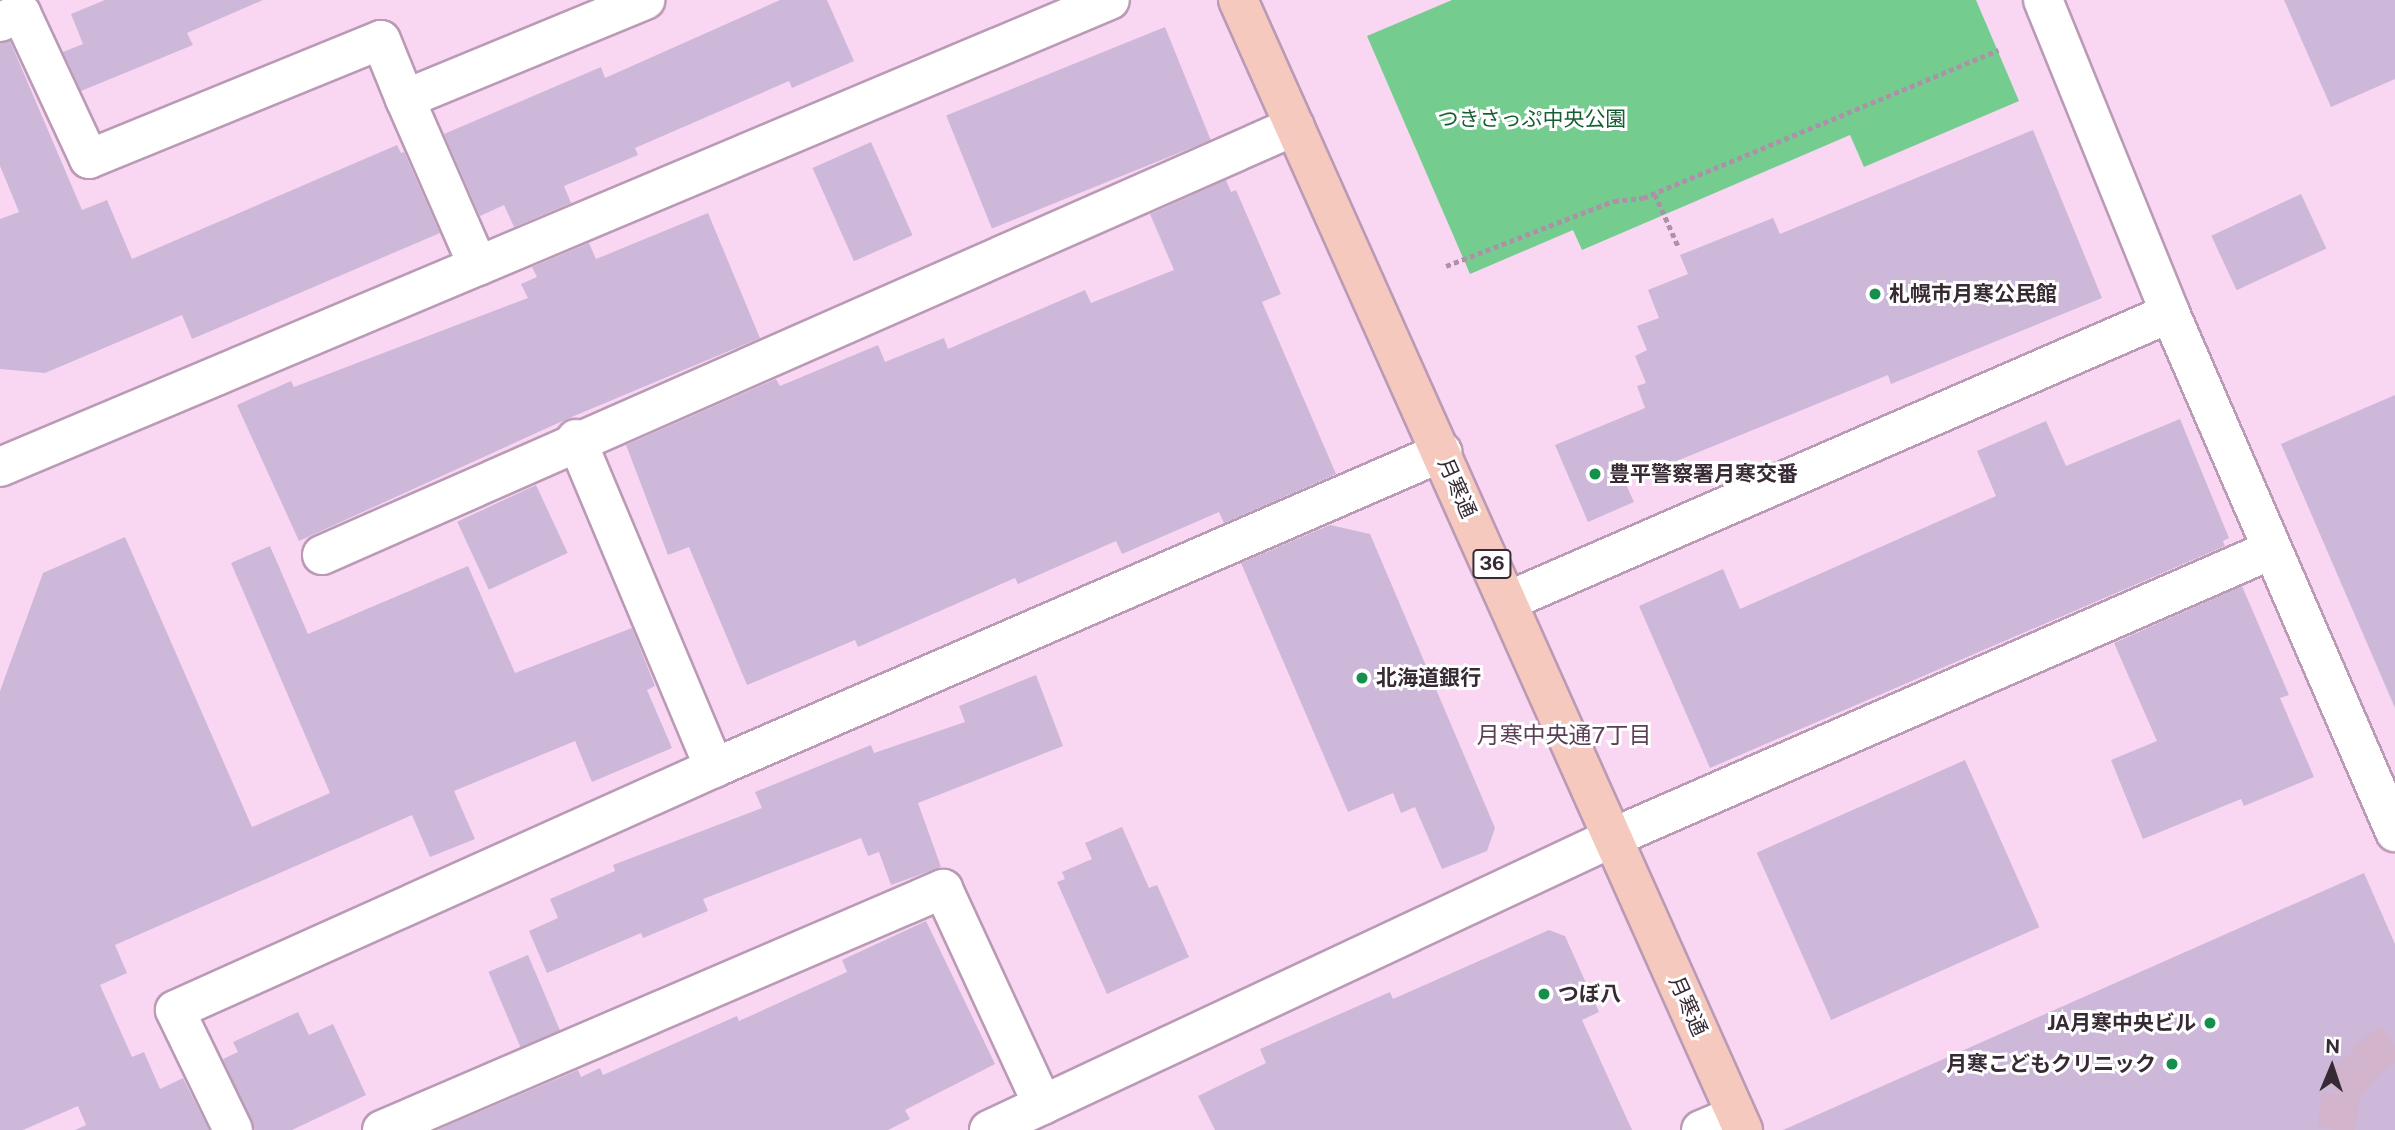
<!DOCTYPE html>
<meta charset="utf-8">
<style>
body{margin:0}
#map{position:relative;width:2395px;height:1130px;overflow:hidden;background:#f9d7f3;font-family:"Public Sans","Noto Sans JP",sans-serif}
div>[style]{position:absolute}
.green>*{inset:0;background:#74cd8f}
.building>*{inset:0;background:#cdb8da;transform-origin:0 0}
.minor-tunnel>*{height:38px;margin-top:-19px;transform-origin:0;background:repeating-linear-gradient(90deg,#d2b4cd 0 38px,transparent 0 57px)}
.path>*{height:4.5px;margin-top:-2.25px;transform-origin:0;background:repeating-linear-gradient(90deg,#ac92a7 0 5px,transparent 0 8.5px)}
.roads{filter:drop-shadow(2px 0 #ba9ab5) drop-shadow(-2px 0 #ba9ab5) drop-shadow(0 2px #ba9ab5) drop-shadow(0 -2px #ba9ab5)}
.minor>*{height:38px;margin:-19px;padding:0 19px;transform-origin:19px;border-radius:19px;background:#fff}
.highway>*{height:38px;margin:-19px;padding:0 19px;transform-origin:19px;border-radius:19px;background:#f6c9bf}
.dots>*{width:19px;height:19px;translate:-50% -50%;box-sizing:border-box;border:4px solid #fff;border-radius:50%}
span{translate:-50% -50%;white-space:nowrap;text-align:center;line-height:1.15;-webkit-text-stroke:6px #fff;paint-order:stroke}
.shield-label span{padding:2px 5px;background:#fff;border:2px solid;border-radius:5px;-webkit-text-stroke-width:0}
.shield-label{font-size:19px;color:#372a35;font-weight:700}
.park-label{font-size:21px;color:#165f33}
.poi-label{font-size:21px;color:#372a35;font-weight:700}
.left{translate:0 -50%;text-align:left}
.right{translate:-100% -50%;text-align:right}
.street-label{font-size:21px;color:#372a35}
.neighbourhood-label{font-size:23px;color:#5b3f57}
.north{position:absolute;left:2297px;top:1032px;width:70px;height:70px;-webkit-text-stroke:5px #fff;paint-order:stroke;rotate:2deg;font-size:19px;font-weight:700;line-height:28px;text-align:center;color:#372a35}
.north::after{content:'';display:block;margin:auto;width:24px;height:32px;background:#372a35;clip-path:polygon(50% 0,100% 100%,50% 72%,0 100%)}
</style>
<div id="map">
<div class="green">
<div style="clip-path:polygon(1452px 0,1976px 0,2019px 101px,1864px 167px,1850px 135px,1582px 250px,1573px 230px,1470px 274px,1367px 36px)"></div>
</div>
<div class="building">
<div style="clip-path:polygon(105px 0,263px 0,187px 33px,193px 45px,81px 91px,63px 52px,83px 44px,71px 14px)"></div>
<div style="clip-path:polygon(780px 0,827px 0,854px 61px,792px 88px,789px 81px,635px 148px,638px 155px,564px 186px,571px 203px,514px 227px,504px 205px,480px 216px,444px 134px,601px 67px,605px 78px)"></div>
<div style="clip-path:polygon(2284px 0,2395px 0,2395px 79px,2331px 107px)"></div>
<div style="left:1165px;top:27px;width:122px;height:236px;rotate:68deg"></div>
<div style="clip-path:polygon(10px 41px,82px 210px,107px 200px,132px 259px,397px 145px,401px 153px,404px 152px,440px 233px,192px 339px,182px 315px,45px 373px,0 369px,0 219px,19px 212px,0 166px,0 43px)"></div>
<div style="clip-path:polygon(2033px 130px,2102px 298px,1891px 384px,1888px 375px,1625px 482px,1634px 502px,1588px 522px,1555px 445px,1645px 408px,1637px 386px,1646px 383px,1635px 356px,1647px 350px,1637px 326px,1659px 318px,1648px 290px,1688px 274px,1680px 255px,1773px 218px,1780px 234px)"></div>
<div style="left:871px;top:142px;width:102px;height:64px;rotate:66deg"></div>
<div style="clip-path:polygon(1226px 180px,1231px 192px,1236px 190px,1281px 294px,1262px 302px,1336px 474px,1224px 523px,1219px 512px,1122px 554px,1116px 541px,1018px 584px,1015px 578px,858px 647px,855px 640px,747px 685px,689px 547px,668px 555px,626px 445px,776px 379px,780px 386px,878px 345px,885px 362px,944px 338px,948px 349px,1085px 290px,1091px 303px,1174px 270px,1150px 214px)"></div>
<div style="left:2301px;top:194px;width:60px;height:99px;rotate:65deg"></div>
<div style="clip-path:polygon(708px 213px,760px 338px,567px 419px,299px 541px,237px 405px,291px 381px,294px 387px,528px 298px,521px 284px,537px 277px,532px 267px,589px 243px,596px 259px)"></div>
<div style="clip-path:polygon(2395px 395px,2395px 708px,2281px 444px)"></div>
<div style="clip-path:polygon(2180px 419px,2229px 538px,2223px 541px,2225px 546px,1710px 768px,1639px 606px,1723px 569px,1740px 609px,1996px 496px,1977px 451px,2046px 421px,2066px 466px)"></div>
<div style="left:536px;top:485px;width:75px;height:87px;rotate:65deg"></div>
<div style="clip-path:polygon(1330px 525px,1370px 534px,1495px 828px,1487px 851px,1442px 869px,1415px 807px,1401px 813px,1393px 793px,1348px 812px,1241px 563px)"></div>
<div style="clip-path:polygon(125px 537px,252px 827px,330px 793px,231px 563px,270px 546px,308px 634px,468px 566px,515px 673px,632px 628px,655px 686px,647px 690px,672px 748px,592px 782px,575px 741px,454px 791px,475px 839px,430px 857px,412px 815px,115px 945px,127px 973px,100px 985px,132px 1057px,144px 1052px,160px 1089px,183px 1078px,209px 1130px,75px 1130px,86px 1125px,78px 1106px,23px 1130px,0 1130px,0 691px,43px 573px)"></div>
<div style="clip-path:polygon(2242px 586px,2289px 695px,2280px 698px,2314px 777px,2244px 806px,2241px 799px,2143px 839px,2111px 760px,2157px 741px,2114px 643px)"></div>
<div style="clip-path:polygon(1036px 675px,1063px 746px,918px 803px,941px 867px,891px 885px,879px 852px,868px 856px,861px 838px,703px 899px,708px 911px,643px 938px,641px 933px,547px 973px,529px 931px,558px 918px,550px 899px,615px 871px,613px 865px,762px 808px,755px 792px,871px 745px,874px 753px,965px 722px,959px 706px)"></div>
<div style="left:1965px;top:760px;width:183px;height:228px;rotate:66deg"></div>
<div style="clip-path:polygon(1122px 827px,1149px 888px,1157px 885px,1189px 957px,1107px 994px,1057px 882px,1065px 879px,1062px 872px,1092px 859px,1085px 843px)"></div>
<div style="clip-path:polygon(2364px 873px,2395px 944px,2395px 1130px,1783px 1130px)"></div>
<div style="clip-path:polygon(926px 921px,995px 1064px,905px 1110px,910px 1119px,888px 1130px,437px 1130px,578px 1070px,581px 1077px,600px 1068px,603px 1075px,737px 1016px,739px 1021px,847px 972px,842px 960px)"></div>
<div style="clip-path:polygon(1549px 930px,1565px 936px,1599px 1012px,1582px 1020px,1632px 1130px,1215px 1130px,1198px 1096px,1266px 1063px,1260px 1049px,1390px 992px,1393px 999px)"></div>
<div style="left:528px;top:955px;width:82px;height:43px;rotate:67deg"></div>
<div style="clip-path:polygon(298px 1012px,309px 1035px,333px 1024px,366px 1095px,292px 1130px,255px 1130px,223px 1059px,238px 1052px,233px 1042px)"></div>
</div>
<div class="minor-tunnel">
<div style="left:2336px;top:1130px;width:36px;rotate:-82deg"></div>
<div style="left:2341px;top:1094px;width:37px;rotate:-55deg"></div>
<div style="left:2362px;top:1064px;width:42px;rotate:-38.2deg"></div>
</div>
<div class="path">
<div style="left:1655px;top:194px;width:59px;rotate:66deg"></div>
<div style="left:1446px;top:266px;width:180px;rotate:-21.2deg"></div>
<div style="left:1614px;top:201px;width:29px;rotate:-6deg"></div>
<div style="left:1643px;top:198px;width:385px;rotate:-22.6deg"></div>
</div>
<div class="roads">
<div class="minor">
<div style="left:2043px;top:0;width:338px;rotate:67.9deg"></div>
<div style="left:2170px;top:313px;width:566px;rotate:66.56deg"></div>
<div style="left:0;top:22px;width:23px;rotate:-23deg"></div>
<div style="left:21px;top:13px;width:161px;rotate:65deg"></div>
<div style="left:89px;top:159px;width:315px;rotate:-22.2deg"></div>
<div style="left:381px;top:40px;width:64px;rotate:67.9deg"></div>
<div style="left:478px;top:266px;width:182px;rotate:-113.6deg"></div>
<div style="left:405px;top:99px;width:260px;rotate:-22.4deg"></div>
<div style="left:576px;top:439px;width:357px;rotate:67.2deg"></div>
<div style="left:0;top:467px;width:1204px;rotate:-22.82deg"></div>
<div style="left:322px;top:555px;width:1063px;rotate:-23.79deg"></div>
<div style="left:1508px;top:601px;width:722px;rotate:-23.51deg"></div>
<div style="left:233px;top:1130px;width:133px;rotate:-115.8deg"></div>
<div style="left:175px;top:1010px;width:591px;rotate:-24.18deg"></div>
<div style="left:714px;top:768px;width:794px;rotate:-23.46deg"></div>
<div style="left:382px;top:1130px;width:611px;rotate:-23.25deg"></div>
<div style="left:943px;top:889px;width:238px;rotate:65.2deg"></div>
<div style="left:989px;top:1130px;width:690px;rotate:-25.12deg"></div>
<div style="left:1614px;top:837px;width:717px;rotate:-23.6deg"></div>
<div style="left:1701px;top:1130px;width:38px;rotate:-23deg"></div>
</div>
<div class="highway">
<div style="left:1238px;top:0;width:1238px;rotate:65.92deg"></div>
</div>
</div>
<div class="dots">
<div style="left:1875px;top:294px;background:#15904c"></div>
<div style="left:1595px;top:474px;background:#15904c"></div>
<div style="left:1362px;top:678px;background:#15904c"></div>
<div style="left:1544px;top:994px;background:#15904c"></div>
<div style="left:2210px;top:1023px;background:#15904c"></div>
<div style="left:2172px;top:1064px;background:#15904c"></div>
</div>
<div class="shield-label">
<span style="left:1492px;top:564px">36</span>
</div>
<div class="park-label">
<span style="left:1532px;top:119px">つきさっぷ中央公園</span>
</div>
<div class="poi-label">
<span class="left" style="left:1889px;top:294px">札幌市月寒公民館</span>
<span class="left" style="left:1609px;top:474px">豊平警察署月寒交番</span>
<span class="left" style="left:1376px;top:678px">北海道銀行</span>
<span class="left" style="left:1558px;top:994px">つぼ八</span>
<span class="right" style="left:2196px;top:1023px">JA月寒中央ビル</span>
<span class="right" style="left:2156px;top:1064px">月寒こどもクリニック</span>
</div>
<div class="street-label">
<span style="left:1457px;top:488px;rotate:66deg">月寒通</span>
<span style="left:1688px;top:1006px;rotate:66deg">月寒通</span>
</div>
<div class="neighbourhood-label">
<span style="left:1564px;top:735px">月寒中央通7丁目</span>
</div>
<div class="north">N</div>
</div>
